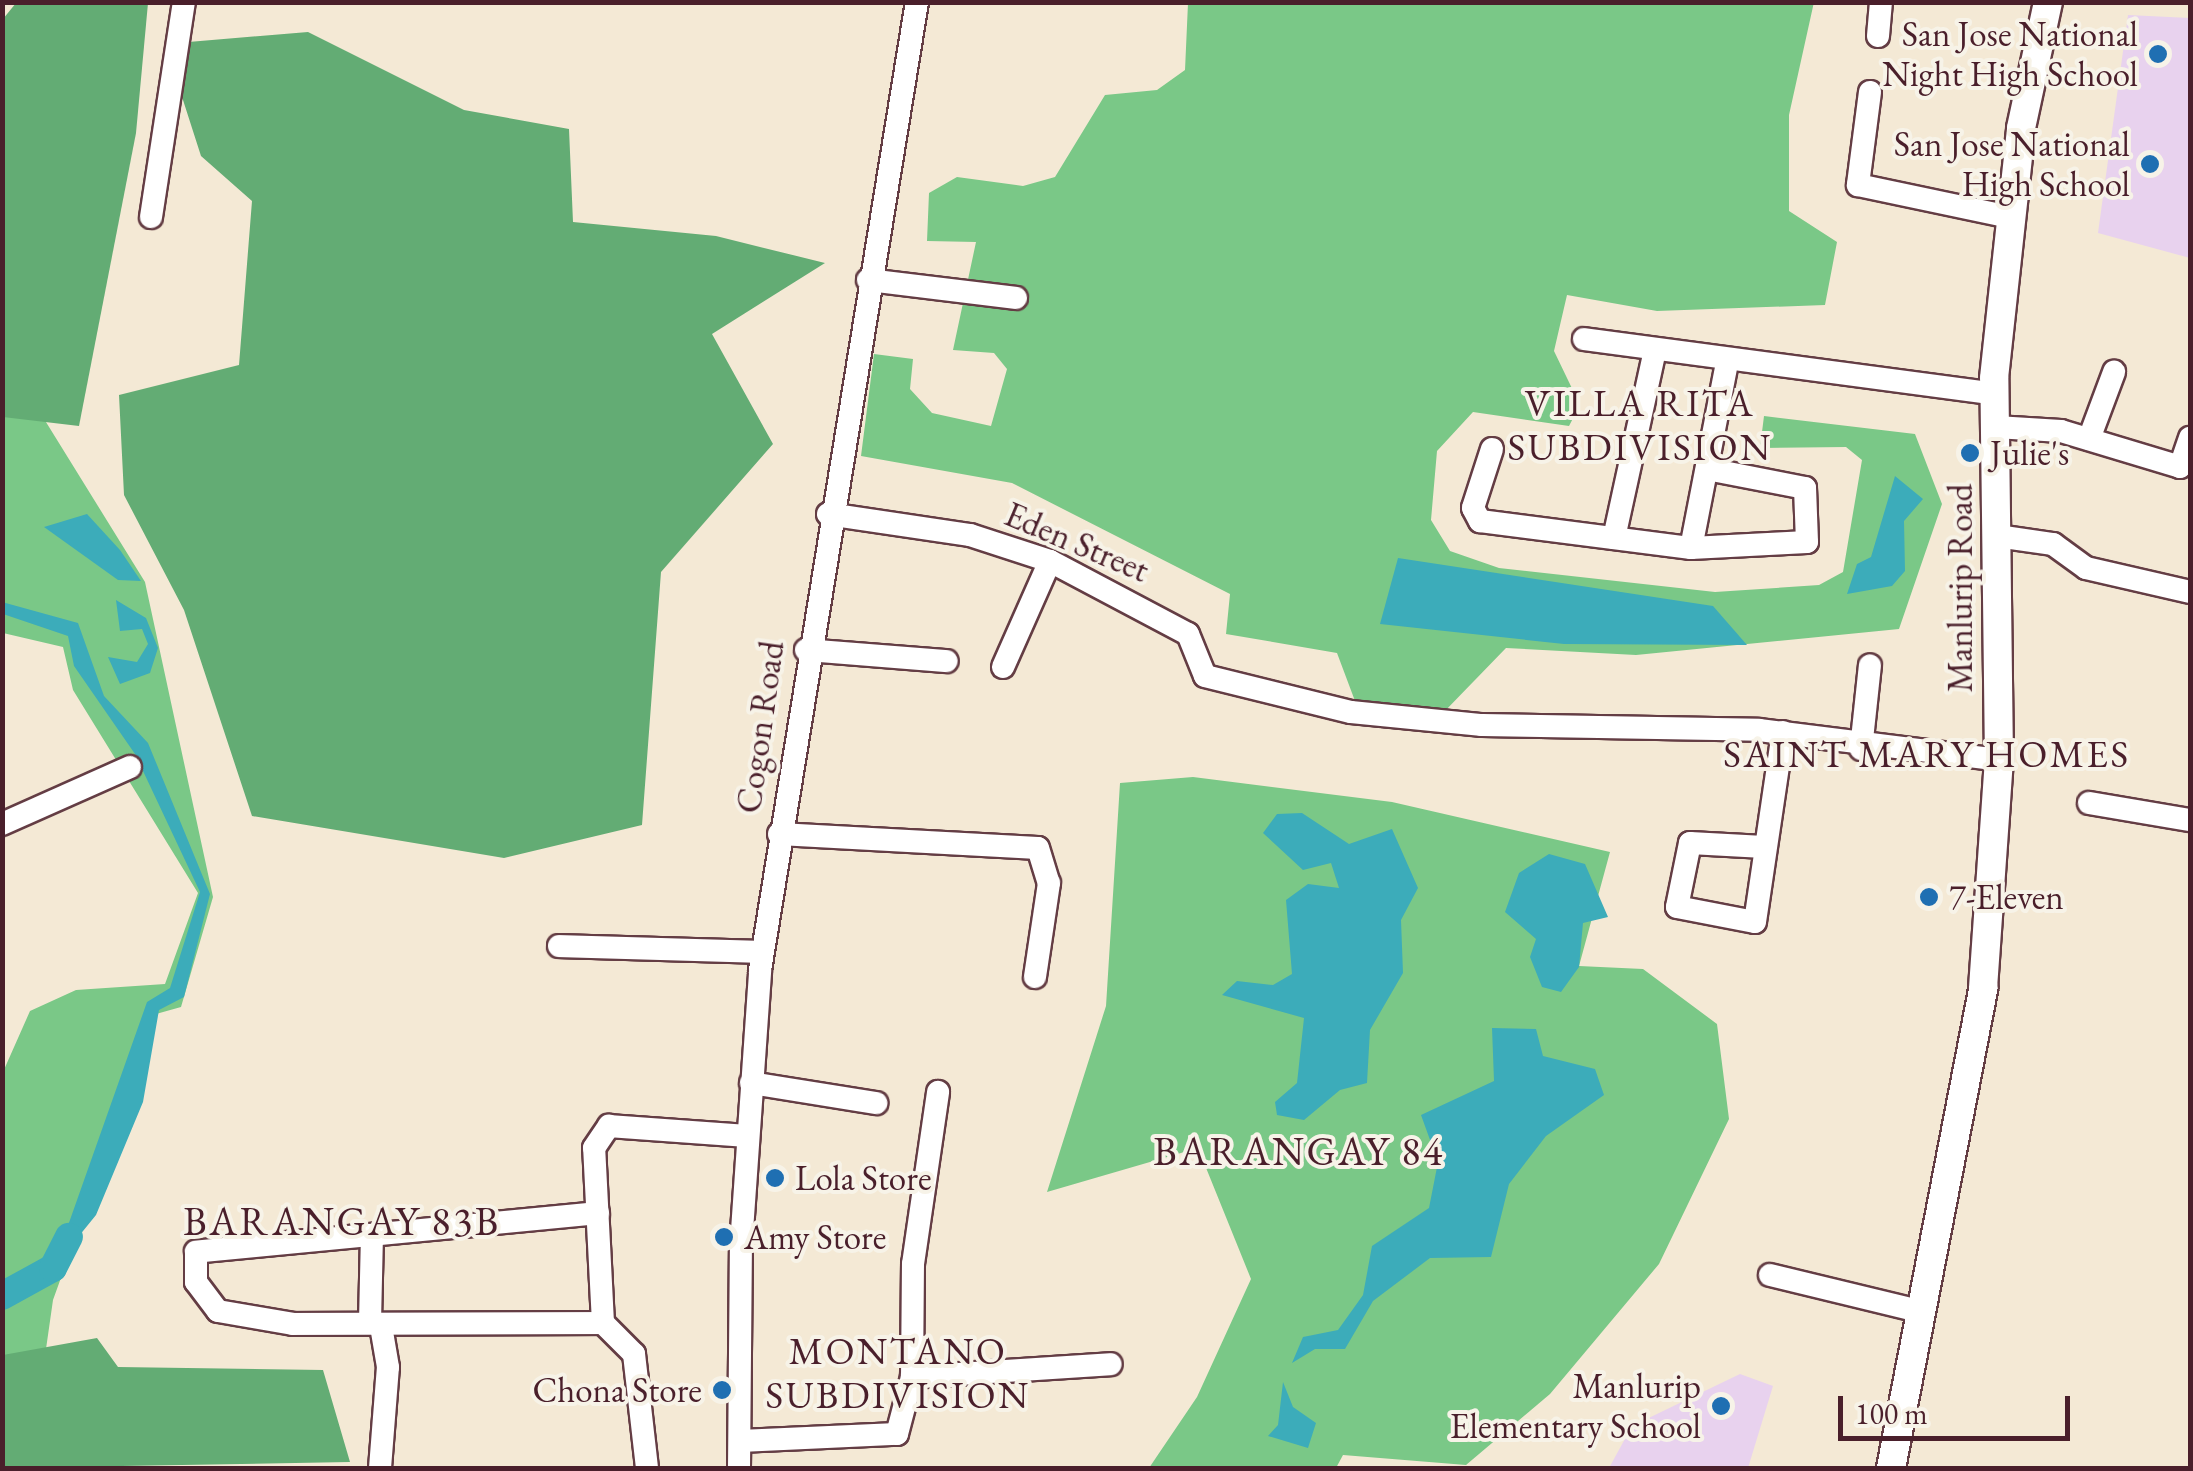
<!DOCTYPE html>
<style>
body{margin:0}
#map{position:relative;width:2193px;height:1471px;overflow:hidden;background:#f4e9d5;font-family:"EB Garamond",serif}
div>[style]{position:absolute}
.built>*{inset:0;background:#e8d2ee}
.green>*{inset:0;background:#7ac887}
.forest>*{inset:0;background:#63ac74}
.water>*{inset:0;background:#3cacba}
.river>*{height:28px;margin:-14px;padding:0 14px;transform-origin:14px;border-radius:14px;background:#3cacba}
.roads{filter:drop-shadow(2px 0 #643d44) drop-shadow(-2px 0 #643d44) drop-shadow(0 2px #643d44) drop-shadow(0 -2px #643d44)}
.minor>*{height:22px;margin:-11px;padding:0 11px;transform-origin:11px;border-radius:11px;background:#fff}
.major>*{height:28px;margin:-14px;padding:0 14px;transform-origin:14px;border-radius:14px;background:#fff}
.dots>*{width:28px;height:28px;translate:-50% -50%;box-sizing:border-box;border:5px solid #f7f3e8;border-radius:50%}
span{translate:-50% -50%;white-space:nowrap;text-align:center;line-height:1.15;-webkit-text-stroke:8px #f7f3e8;paint-order:stroke}
.poi-label{font-size:35px;color:#4a1f2b}
.right{translate:-100% -50%;text-align:right}
.left{translate:0 -50%;text-align:left}
.street-label{font-size:35px;color:#4a1f2b}
.neighbourhood-label{font-size:38px;color:#4a1f2b;letter-spacing:2.5px}
.quarter-label{font-size:40px;color:#4a1f2b;letter-spacing:2.5px}
.frame{position:absolute;inset:0;border:5px solid #4a1f2b;pointer-events:none}
.scale{position:absolute;left:1838px;top:1396px;width:232px;height:45px;box-sizing:border-box;border:5px solid #4a1f2b;border-top:0;padding-left:12px;font-size:30px;line-height:35px;white-space:nowrap;color:#4a1f2b;-webkit-text-stroke:8px #f7f3e8;paint-order:stroke}
</style>
<div id="map">
<div class="built">
<div style="clip-path:polygon(2128px 15px,2190px 18px,2190px 258px,2098px 233px)"></div>
<div style="clip-path:polygon(1740px 1374px,1773px 1386px,1748px 1468px,1609px 1468px,1632px 1426px)"></div>
</div>
<div class="green">
<div style="clip-path:polygon(1814px 2px,1789px 115px,1789px 211px,1837px 242px,1825px 305px,1657px 311px,1567px 295px,1554px 351px,1580px 405px,1569px 426px,1473px 412px,1437px 451px,1431px 520px,1450px 551px,1499px 568px,1715px 592px,1819px 585px,1843px 572px,1862px 460px,1846px 447px,1760px 448px,1764px 416px,1915px 434px,1942px 504px,1899px 629px,1636px 655px,1506px 648px,1442px 714px,1355px 701px,1337px 653px,1226px 634px,1230px 594px,1012px 483px,861px 456px,874px 354px,913px 359px,910px 389px,932px 413px,991px 426px,1007px 369px,994px 353px,953px 350px,976px 242px,927px 241px,929px 193px,957px 177px,1023px 186px,1055px 177px,1105px 95px,1157px 90px,1185px 70px,1188px 3px)"></div>
<div style="clip-path:polygon(2px 351px,145px 582px,213px 897px,181px 1007px,156px 1014px,53px 1300px,29px 1468px,3px 1468px,3px 1072px,30px 1011px,76px 990px,165px 984px,198px 893px,73px 690px,63px 647px,3px 633px)"></div>
<div style="clip-path:polygon(1193px 777px,1392px 802px,1610px 852px,1579px 966px,1643px 969px,1717px 1024px,1729px 1119px,1659px 1264px,1550px 1394px,1466px 1465px,1343px 1455px,1336px 1468px,1149px 1468px,1197px 1397px,1251px 1279px,1198px 1148px,1047px 1192px,1106px 1006px,1120px 783px)"></div>
</div>
<div class="forest">
<div style="clip-path:polygon(16px 3px,148px 3px,136px 133px,79px 426px,3px 417px,3px 19px)"></div>
<div style="clip-path:polygon(308px 32px,464px 110px,569px 129px,573px 222px,716px 236px,825px 263px,712px 334px,773px 444px,661px 572px,642px 825px,504px 858px,252px 816px,184px 610px,124px 495px,119px 395px,239px 365px,252px 201px,201px 156px,165px 44px)"></div>
<div style="clip-path:polygon(97px 1338px,118px 1367px,323px 1370px,350px 1462px,3px 1468px,3px 1355px)"></div>
</div>
<div class="water">
<div style="clip-path:polygon(1895px 476px,1923px 499px,1904px 521px,1905px 571px,1892px 586px,1847px 594px,1857px 564px,1871px 557px)"></div>
<div style="clip-path:polygon(87px 514px,120px 550px,141px 581px,118px 580px,44px 527px)"></div>
<div style="clip-path:polygon(1398px 558px,1713px 606px,1747px 645px,1564px 644px,1380px 624px)"></div>
<div style="clip-path:polygon(116px 600px,146px 618px,158px 648px,150px 673px,120px 684px,108px 657px,137px 662px,148px 644px,142px 629px,120px 631px)"></div>
<div style="clip-path:polygon(2px 602px,78px 623px,104px 696px,148px 743px,210px 894px,184px 997px,159px 1010px,143px 1102px,96px 1215px,53px 1268px,147px 1002px,170px 988px,200px 892px,135px 754px,74px 666px,68px 636px,3px 614px)"></div>
<div style="clip-path:polygon(1302px 813px,1349px 844px,1392px 829px,1418px 888px,1401px 920px,1403px 973px,1370px 1030px,1367px 1083px,1340px 1090px,1304px 1120px,1277px 1115px,1275px 1102px,1297px 1083px,1304px 1018px,1222px 995px,1237px 981px,1273px 985px,1292px 974px,1286px 900px,1308px 884px,1339px 888px,1331px 863px,1303px 870px,1263px 833px,1277px 814px)"></div>
<div style="clip-path:polygon(1549px 854px,1585px 864px,1608px 917px,1583px 923px,1579px 967px,1561px 992px,1542px 987px,1530px 957px,1536px 939px,1505px 912px,1519px 873px)"></div>
<div style="clip-path:polygon(1492px 1028px,1536px 1029px,1543px 1056px,1595px 1069px,1604px 1095px,1546px 1136px,1509px 1184px,1491px 1257px,1430px 1258px,1373px 1301px,1345px 1349px,1315px 1349px,1292px 1363px,1303px 1337px,1338px 1330px,1363px 1295px,1372px 1246px,1429px 1208px,1438px 1162px,1421px 1115px,1494px 1081px)"></div>
<div style="clip-path:polygon(1283px 1382px,1293px 1407px,1316px 1423px,1308px 1448px,1268px 1436px,1278px 1425px)"></div>
</div>
<div class="river">
<div style="left:2px;top:1296px;width:58px;rotate:-28.8deg"></div>
<div style="left:53px;top:1268px;width:35px;rotate:-63deg"></div>
</div>
<div class="roads">
<div class="minor">
<div style="left:1878px;top:36px;width:34px;rotate:-85deg"></div>
<div style="left:1870px;top:92px;width:94px;rotate:97.4deg"></div>
<div style="left:1858px;top:185px;width:155px;rotate:11.9deg"></div>
<div style="left:151px;top:217px;width:218px;rotate:-81.3deg"></div>
<div style="left:868px;top:280px;width:149px;rotate:6.9deg"></div>
<div style="left:1584px;top:339px;width:414px;rotate:7.6deg"></div>
<div style="left:1996px;top:427px;width:65px;rotate:3.5deg"></div>
<div style="left:2061px;top:431px;width:124px;rotate:16.8deg"></div>
<div style="left:2180px;top:467px;width:31px;rotate:-71deg"></div>
<div style="left:2089px;top:439px;width:72px;rotate:-69.5deg"></div>
<div style="left:1492px;top:449px;width:62px;rotate:107.9deg"></div>
<div style="left:1473px;top:508px;width:15px;rotate:62deg"></div>
<div style="left:1480px;top:521px;width:213px;rotate:7.3deg"></div>
<div style="left:1691px;top:548px;width:116px;rotate:-3deg"></div>
<div style="left:1807px;top:542px;width:54px;rotate:-92.1deg"></div>
<div style="left:1805px;top:488px;width:100px;rotate:-169deg"></div>
<div style="left:828px;top:514px;width:144px;rotate:8.4deg"></div>
<div style="left:970px;top:535px;width:84px;rotate:18deg"></div>
<div style="left:1050px;top:561px;width:156px;rotate:27.9deg"></div>
<div style="left:1188px;top:634px;width:45px;rotate:68deg"></div>
<div style="left:1205px;top:676px;width:150px;rotate:13.9deg"></div>
<div style="left:1351px;top:712px;width:132px;rotate:5.7deg"></div>
<div style="left:1482px;top:725px;width:277px;rotate:1deg"></div>
<div style="left:1759px;top:730px;width:242px;rotate:7.1deg"></div>
<div style="left:1997px;top:536px;width:57px;rotate:8.1deg"></div>
<div style="left:2053px;top:544px;width:41px;rotate:36deg"></div>
<div style="left:2086px;top:568px;width:107px;rotate:13deg"></div>
<div style="left:1614px;top:538px;width:188px;rotate:-77.7deg"></div>
<div style="left:1691px;top:548px;width:188px;rotate:-79deg"></div>
<div style="left:806px;top:650px;width:141px;rotate:4.5deg"></div>
<div style="left:1003px;top:667px;width:116px;rotate:-66.1deg"></div>
<div style="left:1861px;top:749px;width:84px;rotate:-83.9deg"></div>
<div style="left:2089px;top:803px;width:102px;rotate:9.6deg"></div>
<div style="left:2px;top:824px;width:140px;rotate:-24deg"></div>
<div style="left:779px;top:834px;width:259px;rotate:3.1deg"></div>
<div style="left:1038px;top:848px;width:37px;rotate:73deg"></div>
<div style="left:1049px;top:883px;width:95px;rotate:98.5deg"></div>
<div style="left:1764px;top:847px;width:74px;rotate:-176.9deg"></div>
<div style="left:1690px;top:843px;width:65px;rotate:101.5deg"></div>
<div style="left:1677px;top:907px;width:79px;rotate:10.9deg"></div>
<div style="left:1755px;top:922px;width:192px;rotate:-81.6deg"></div>
<div style="left:559px;top:946px;width:203px;rotate:1.7deg"></div>
<div style="left:751px;top:1083px;width:127px;rotate:9.1deg"></div>
<div style="left:598px;top:1213px;width:404px;rotate:174.5deg"></div>
<div style="left:196px;top:1252px;width:30px;rotate:90deg"></div>
<div style="left:196px;top:1282px;width:36px;rotate:53deg"></div>
<div style="left:218px;top:1311px;width:76px;rotate:9.8deg"></div>
<div style="left:293px;top:1324px;width:310px;rotate:-0.2deg"></div>
<div style="left:1770px;top:1275px;width:157px;rotate:13.6deg"></div>
<div style="left:370px;top:1322px;width:85px;rotate:-88.7deg"></div>
<div style="left:912px;top:1377px;width:113px;rotate:-89.5deg"></div>
<div style="left:913px;top:1264px;width:174px;rotate:-81.7deg"></div>
<div style="left:740px;top:1441px;width:157px;rotate:-2.6deg"></div>
<div style="left:897px;top:1434px;width:59px;rotate:-75.3deg"></div>
<div style="left:912px;top:1377px;width:199px;rotate:-3.7deg"></div>
<div style="left:380px;top:1468px;width:101px;rotate:-85.5deg"></div>
<div style="left:388px;top:1367px;width:42px;rotate:-99.7deg"></div>
<div style="left:647px;top:1468px;width:115px;rotate:-96.5deg"></div>
<div style="left:634px;top:1354px;width:44px;rotate:-135deg"></div>
<div style="left:603px;top:1323px;width:175px;rotate:-92.9deg"></div>
<div style="left:594px;top:1148px;width:27px;rotate:-56deg"></div>
<div style="left:609px;top:1126px;width:138px;rotate:4.1deg"></div>
<div style="left:739px;top:1468px;width:223px;rotate:-89.5deg"></div>
<div style="left:741px;top:1245px;width:276px;rotate:-86deg"></div>
<div style="left:760px;top:970px;width:981px;rotate:-80.79deg"></div>
</div>
<div class="major">
<div style="left:1891px;top:1468px;width:489px;rotate:-79.1deg"></div>
<div style="left:1983px;top:988px;width:229px;rotate:-86deg"></div>
<div style="left:1999px;top:760px;width:382px;rotate:-90.7deg"></div>
<div style="left:1994px;top:378px;width:251px;rotate:-83.8deg"></div>
<div style="left:2021px;top:128px;width:129px;rotate:-77.9deg"></div>
</div>
</div>
<div class="dots">
<div style="left:2158px;top:54px;background:#1f6fb2"></div>
<div style="left:2150px;top:164px;background:#1f6fb2"></div>
<div style="left:1970px;top:453px;background:#1f6fb2"></div>
<div style="left:1929px;top:897px;background:#1f6fb2"></div>
<div style="left:775px;top:1178px;background:#1f6fb2"></div>
<div style="left:724px;top:1237px;background:#1f6fb2"></div>
<div style="left:722px;top:1390px;background:#1f6fb2"></div>
<div style="left:1721px;top:1406px;background:#1f6fb2"></div>
</div>
<div class="poi-label">
<span class="right" style="left:2138px;top:54px">San Jose National<br>Night High School</span>
<span class="right" style="left:2130px;top:164px">San Jose National<br>High School</span>
<span class="left" style="left:1990px;top:453px">Julie's</span>
<span class="left" style="left:1949px;top:897px">7-Eleven</span>
<span class="left" style="left:795px;top:1178px">Lola Store</span>
<span class="left" style="left:744px;top:1237px">Amy Store</span>
<span class="right" style="left:1701px;top:1406px">Manlurip<br>Elementary School</span>
<span class="right" style="left:702px;top:1390px">Chona Store</span>
</div>
<div class="street-label">
<span style="left:1077px;top:542px;rotate:23deg">Eden Street</span>
<span style="left:1960px;top:588px;rotate:-90deg">Manlurip Road</span>
<span style="left:760px;top:727px;rotate:-82deg">Cogon Road</span>
</div>
<div class="neighbourhood-label">
<span style="left:1640px;top:425px">VILLA RITA<br>SUBDIVISION</span>
<span style="left:1927px;top:754px">SAINT MARY HOMES</span>
<span style="left:898px;top:1373px">MONTANO<br>SUBDIVISION</span>
</div>
<div class="quarter-label">
<span style="left:1299px;top:1151px">BARANGAY 84</span>
<span style="left:342px;top:1221px">BARANGAY 83B</span>
</div>
<div class="frame"></div>
<div class="scale">100 m</div>
</div>
